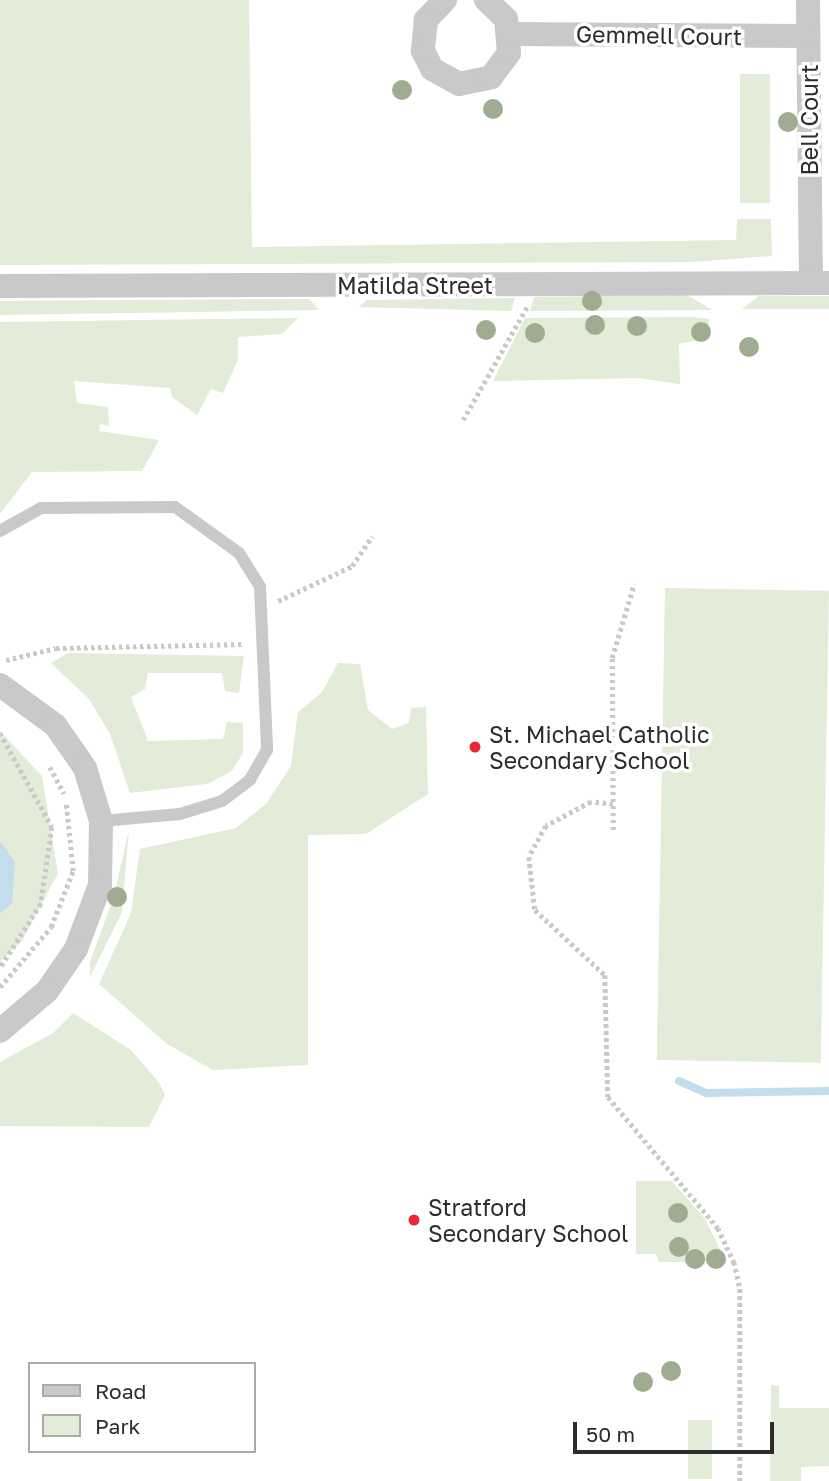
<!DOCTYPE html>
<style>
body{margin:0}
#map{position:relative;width:829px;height:1481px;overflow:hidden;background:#fff;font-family:"Golos Text",sans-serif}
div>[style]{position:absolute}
.green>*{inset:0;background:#e3ebd9;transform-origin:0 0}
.water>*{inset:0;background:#c4ddec}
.stream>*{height:8px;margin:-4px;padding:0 4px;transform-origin:4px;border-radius:4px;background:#c4ddec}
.path>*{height:4.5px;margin-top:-2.25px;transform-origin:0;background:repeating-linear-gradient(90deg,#c9c9c9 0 3.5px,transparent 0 7px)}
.lane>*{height:12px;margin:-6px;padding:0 6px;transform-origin:6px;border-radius:6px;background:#c9c9c9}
.street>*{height:24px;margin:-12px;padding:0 12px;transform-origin:12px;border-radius:12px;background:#c9c9c9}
.trees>*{width:20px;height:20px;margin:-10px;border-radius:50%;background:#9fac92}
.dots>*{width:19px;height:19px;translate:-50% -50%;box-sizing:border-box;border:4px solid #fff;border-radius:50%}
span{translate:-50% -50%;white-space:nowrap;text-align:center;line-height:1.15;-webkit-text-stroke:7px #fff;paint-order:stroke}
.street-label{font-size:23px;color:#2c2c2c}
.poi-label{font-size:23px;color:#2c2c2c}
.left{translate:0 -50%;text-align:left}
.legend{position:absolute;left:28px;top:1362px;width:228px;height:91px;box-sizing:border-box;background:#fff;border:2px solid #ababab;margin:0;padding:9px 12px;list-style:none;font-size:21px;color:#2c2c2c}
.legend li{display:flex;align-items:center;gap:14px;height:35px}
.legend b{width:35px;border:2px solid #ababab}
.scale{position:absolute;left:573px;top:1422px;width:201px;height:32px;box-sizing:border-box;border:4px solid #2c2c2c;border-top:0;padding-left:9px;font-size:21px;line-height:24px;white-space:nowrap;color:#2c2c2c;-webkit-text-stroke:5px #fff;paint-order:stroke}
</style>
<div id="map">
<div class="green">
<div style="clip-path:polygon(0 0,249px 0,252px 247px,736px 240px,737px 219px,771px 219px,772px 256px,693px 262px,0 265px)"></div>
<div style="left:740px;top:74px;width:30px;height:129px"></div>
<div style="clip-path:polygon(687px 295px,712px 310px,530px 311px,534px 297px)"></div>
<div style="clip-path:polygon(759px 296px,829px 296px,829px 309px,742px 309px)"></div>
<div style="clip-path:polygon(515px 298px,511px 311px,359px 307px,366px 300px)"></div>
<div style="clip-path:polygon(309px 299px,319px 310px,0 315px,0 301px)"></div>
<div style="clip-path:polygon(298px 318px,282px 334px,238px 337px,238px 360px,223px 393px,211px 389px,197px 415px,172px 397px,170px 388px,74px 381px,77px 403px,108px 407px,109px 426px,100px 424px,99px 431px,159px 440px,142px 471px,32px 472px,0 514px,0 322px)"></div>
<div style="clip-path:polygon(525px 318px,692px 317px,709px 319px,708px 338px,679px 344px,680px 384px,638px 378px,493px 381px)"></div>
<div style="left:665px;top:588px;width:164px;height:472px;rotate:1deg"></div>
<div style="clip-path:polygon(68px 653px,244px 656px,239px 693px,225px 691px,222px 673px,148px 673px,145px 689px,131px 697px,148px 741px,223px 739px,227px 722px,243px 723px,243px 753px,232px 771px,207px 784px,130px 793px,110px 734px,89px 699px,51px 663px)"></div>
<div style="clip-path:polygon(338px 663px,360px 664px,368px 710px,392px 729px,409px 723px,411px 708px,426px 707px,428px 794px,366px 834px,308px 835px,308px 1065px,213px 1070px,167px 1044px,99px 984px,131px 913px,140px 849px,236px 828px,266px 804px,291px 766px,298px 712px,322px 692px)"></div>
<div style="clip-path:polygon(0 731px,42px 776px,58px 873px,22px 941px,0 962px)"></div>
<div style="clip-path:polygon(129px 829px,122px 912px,90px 977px,90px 962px,114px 896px)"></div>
<div style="clip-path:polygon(73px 1013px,131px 1050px,160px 1084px,165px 1095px,149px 1127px,0 1126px,0 1062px,53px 1033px)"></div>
<div style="clip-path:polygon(636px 1181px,672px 1181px,705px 1219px,726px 1262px,659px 1262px,656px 1254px,636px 1254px)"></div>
<div style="clip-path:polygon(771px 1385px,779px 1386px,779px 1408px,829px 1408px,829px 1466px,801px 1467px,801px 1481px,770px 1481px)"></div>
<div style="left:688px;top:1420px;width:24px;height:59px"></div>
</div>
<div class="water">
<div style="clip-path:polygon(0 841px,15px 862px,12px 904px,0 913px)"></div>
</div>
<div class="stream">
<div style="left:679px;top:1081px;width:30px;rotate:24deg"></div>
<div style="left:706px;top:1093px;width:123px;rotate:-0.9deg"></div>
</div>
<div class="path">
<div style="left:463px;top:420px;width:130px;rotate:-60.5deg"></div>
<div style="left:278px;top:601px;width:82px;rotate:-25.3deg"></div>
<div style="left:352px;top:566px;width:36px;rotate:-56deg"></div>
<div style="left:6px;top:660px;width:51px;rotate:-13.5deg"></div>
<div style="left:56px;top:648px;width:188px;rotate:-1.2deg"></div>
<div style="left:0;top:733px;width:107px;rotate:61deg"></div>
<div style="left:52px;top:827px;width:78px;rotate:98.1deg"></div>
<div style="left:41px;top:904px;width:76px;rotate:122.6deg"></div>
<div style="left:50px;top:767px;width:30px;rotate:62deg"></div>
<div style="left:613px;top:804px;width:22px;rotate:-175deg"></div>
<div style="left:591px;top:802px;width:51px;rotate:151.9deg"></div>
<div style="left:546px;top:826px;width:35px;rotate:119deg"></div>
<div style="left:529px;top:857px;width:53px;rotate:83.5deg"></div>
<div style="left:535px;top:910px;width:96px;rotate:42.9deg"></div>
<div style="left:605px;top:975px;width:122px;rotate:88.6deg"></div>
<div style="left:608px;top:1097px;width:171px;rotate:50deg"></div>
<div style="left:718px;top:1228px;width:38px;rotate:65deg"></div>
<div style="left:734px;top:1262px;width:28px;rotate:77deg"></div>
<div style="left:740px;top:1289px;width:192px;rotate:90deg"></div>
<div style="left:613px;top:830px;width:172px;rotate:-90.3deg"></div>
<div style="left:612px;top:658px;width:77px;rotate:-73.4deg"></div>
<div style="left:0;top:987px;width:79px;rotate:-49.6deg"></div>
<div style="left:51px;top:927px;width:60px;rotate:-68.6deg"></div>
<div style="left:73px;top:871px;width:69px;rotate:-95.8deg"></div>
</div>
<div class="lane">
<div style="left:0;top:531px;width:47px;rotate:-29.3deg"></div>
<div style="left:41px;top:508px;width:134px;rotate:-0.4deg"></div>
<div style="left:175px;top:507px;width:79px;rotate:35.7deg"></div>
<div style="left:239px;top:553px;width:40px;rotate:58deg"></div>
<div style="left:260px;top:587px;width:163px;rotate:87.5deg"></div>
<div style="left:267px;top:750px;width:34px;rotate:120deg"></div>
<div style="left:250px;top:780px;width:35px;rotate:143deg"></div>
<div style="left:222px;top:801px;width:44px;rotate:162.8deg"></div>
<div style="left:180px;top:814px;width:79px;rotate:174.9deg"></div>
</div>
<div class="street">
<div style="left:445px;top:0;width:28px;rotate:134deg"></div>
<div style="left:426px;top:20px;width:31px;rotate:96deg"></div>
<div style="left:423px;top:51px;width:20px;rotate:63deg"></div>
<div style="left:432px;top:69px;width:31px;rotate:29deg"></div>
<div style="left:459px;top:84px;width:33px;rotate:-12deg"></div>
<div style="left:491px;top:77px;width:30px;rotate:-53deg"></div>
<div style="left:509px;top:53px;width:34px;rotate:-95deg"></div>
<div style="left:506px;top:19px;width:28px;rotate:-136deg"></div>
<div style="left:808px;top:0;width:283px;rotate:89.4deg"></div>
<div style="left:510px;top:34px;width:298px;rotate:0.4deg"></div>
<div style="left:0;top:286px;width:829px;rotate:-0.21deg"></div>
<div style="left:0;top:685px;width:68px;rotate:36deg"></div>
<div style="left:55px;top:725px;width:52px;rotate:55.1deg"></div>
<div style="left:85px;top:768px;width:55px;rotate:73.2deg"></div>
<div style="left:101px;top:821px;width:64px;rotate:90.9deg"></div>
<div style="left:100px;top:885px;width:68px;rotate:110.6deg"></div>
<div style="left:76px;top:949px;width:51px;rotate:124.6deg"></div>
<div style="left:47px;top:991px;width:62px;rotate:139.6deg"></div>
</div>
<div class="trees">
<div style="left:402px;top:90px"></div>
<div style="left:493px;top:109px"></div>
<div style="left:788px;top:122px"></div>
<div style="left:592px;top:301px"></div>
<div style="left:595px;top:325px"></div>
<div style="left:637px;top:326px"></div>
<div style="left:486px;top:330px"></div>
<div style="left:701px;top:332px"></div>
<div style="left:535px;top:333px"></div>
<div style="left:749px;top:347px"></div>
<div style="left:117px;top:897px"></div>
<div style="left:678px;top:1213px"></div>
<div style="left:679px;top:1247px"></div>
<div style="left:695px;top:1259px"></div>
<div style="left:716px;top:1259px"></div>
<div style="left:671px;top:1371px"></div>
<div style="left:643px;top:1382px"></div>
</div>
<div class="dots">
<div style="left:475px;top:747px;background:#ed2538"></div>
<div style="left:414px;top:1220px;background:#ed2538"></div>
</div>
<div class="street-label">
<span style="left:659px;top:35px;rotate:1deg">Gemmell Court</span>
<span style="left:809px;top:120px;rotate:-90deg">Bell Court</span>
<span style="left:415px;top:285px">Matilda Street</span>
</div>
<div class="poi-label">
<span class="left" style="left:489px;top:747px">St. Michael Catholic<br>Secondary School</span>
<span class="left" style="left:428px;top:1220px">Stratford<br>Secondary School</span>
</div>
<ul class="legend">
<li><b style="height:9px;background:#c9c9c9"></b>Road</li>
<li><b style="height:19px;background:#e3ebd9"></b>Park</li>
</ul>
<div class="scale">50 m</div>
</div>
